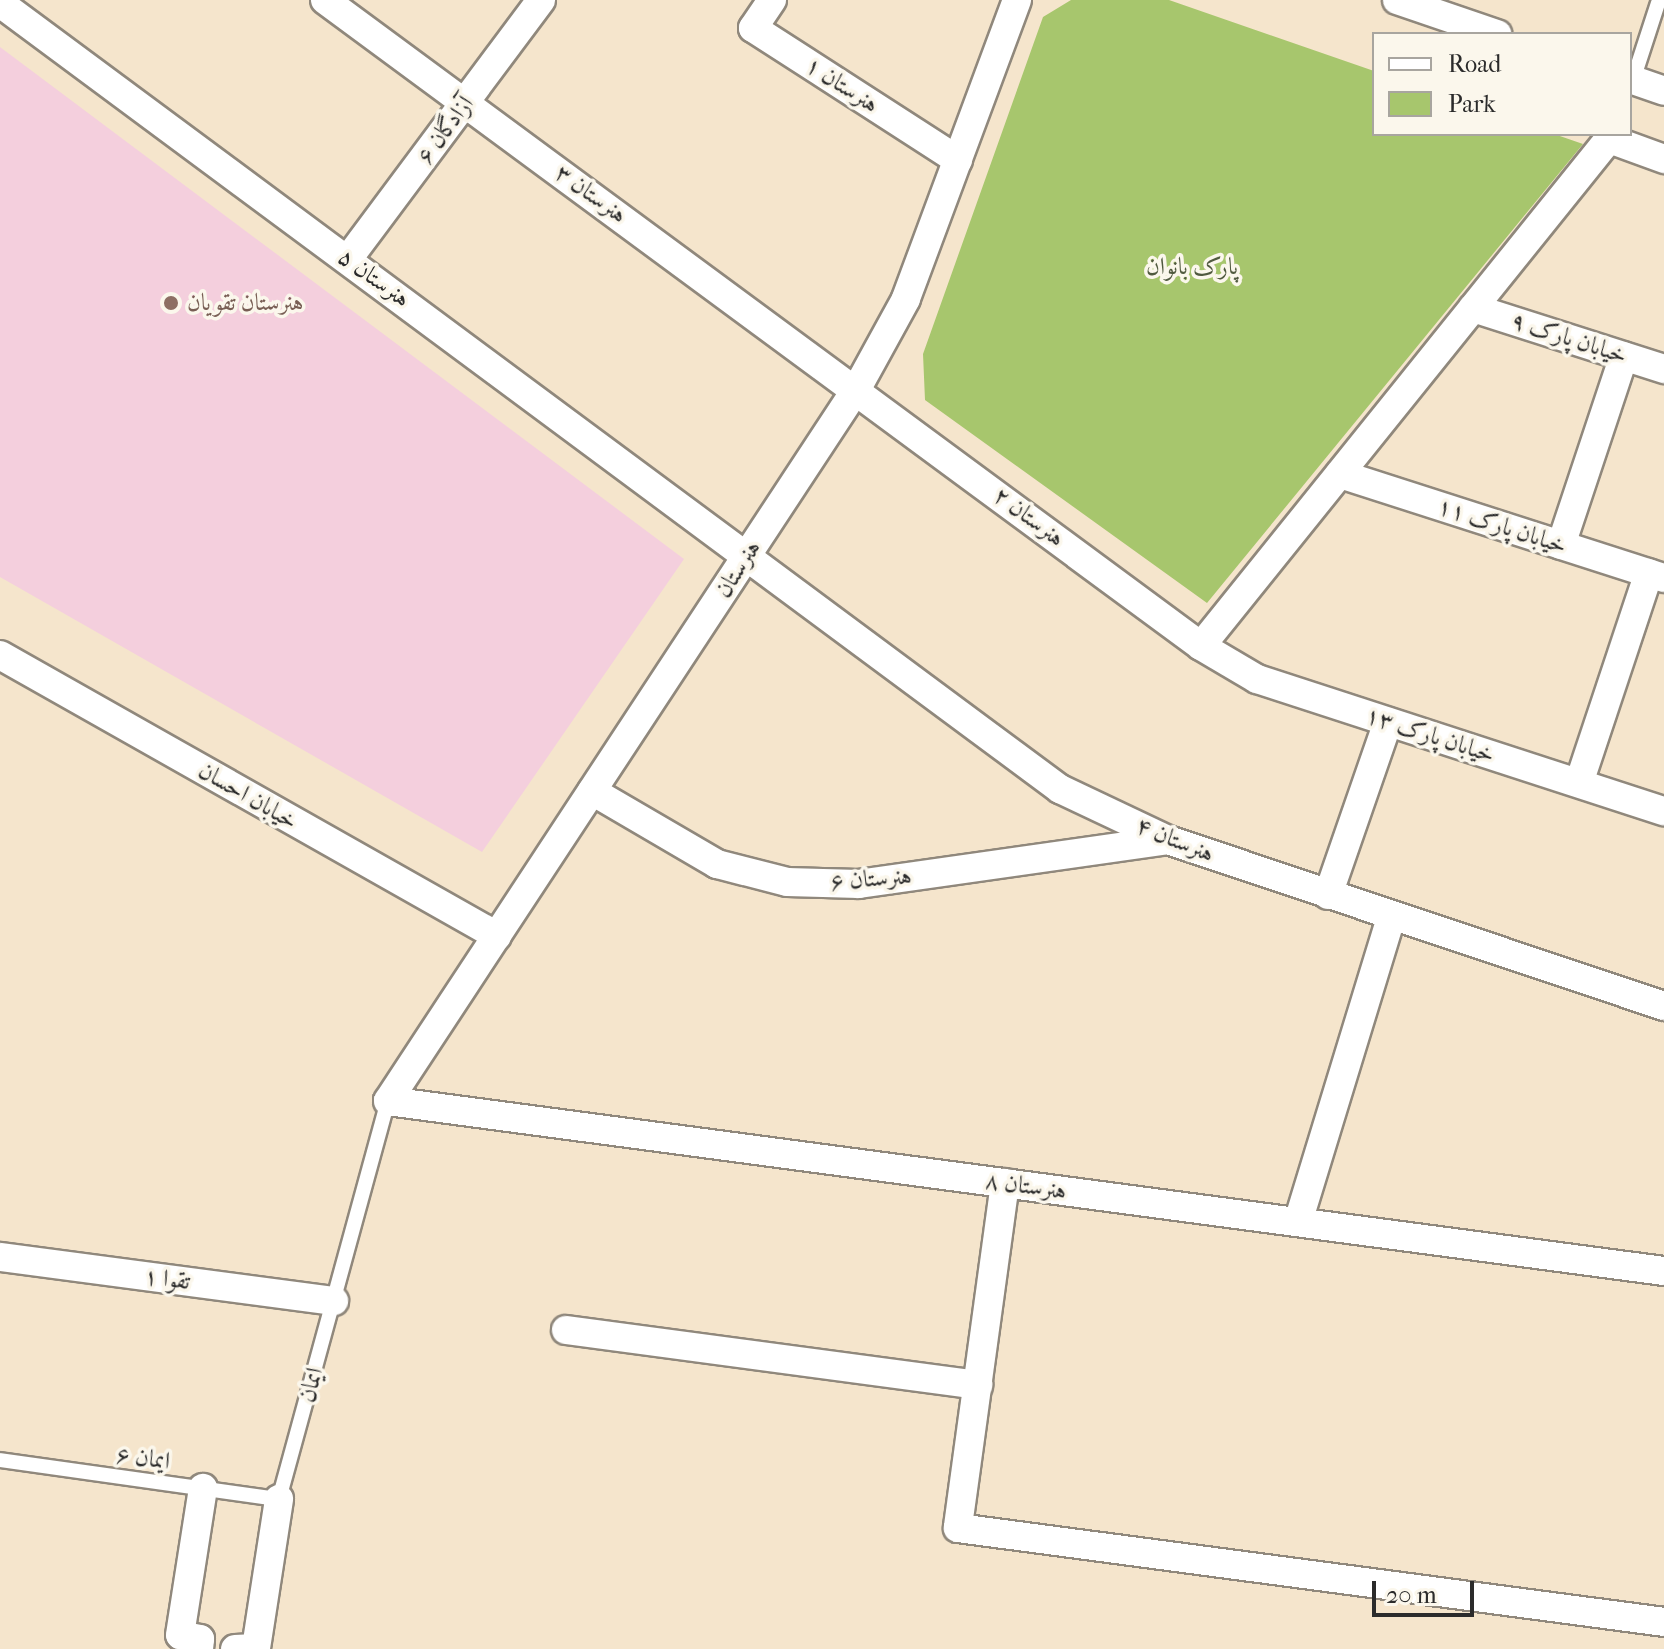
<!DOCTYPE html>
<meta charset="utf-8">
<style>
body{margin:0}
#map{position:relative;width:1664px;height:1649px;overflow:hidden;background:#f5e5cc;font-family:"IM FELL French Canon",Amiri,serif}
div>[style]{position:absolute}
.built>*{inset:0;background:#f4cfdd}
.green>*{inset:0;background:#a7c66d}
.roads{filter:drop-shadow(2px 0 #90887c) drop-shadow(-2px 0 #90887c) drop-shadow(0 2px #90887c) drop-shadow(0 -2px #90887c)}
.service>*{height:14px;margin:-7px;padding:0 7px;transform-origin:7px;border-radius:7px;background:#fff}
.minor>*{height:28px;margin:-14px;padding:0 14px;transform-origin:14px;border-radius:14px;background:#fff}
.dots>*{width:22px;height:22px;translate:-50% -50%;box-sizing:border-box;border:4px solid #fbf7ec;border-radius:50%}
span{translate:-50% -50%;white-space:nowrap;text-align:center;line-height:1.15;-webkit-text-stroke:7px #fbf7ec;paint-order:stroke}
.street-label{font-size:24px;color:#2b2b2b}
.park-label{font-size:24px;color:#505a3f}
.education-label{font-size:24px;color:#785e54}
.left{translate:0 -50%;text-align:left}
.legend{position:absolute;left:1372px;top:32px;width:260px;height:104px;box-sizing:border-box;background:#fbf7ec;border:2px solid #a8a59f;margin:0;padding:10px 14px;list-style:none;font-size:24px;color:#2b2b2b}
.legend li{display:flex;align-items:center;gap:16px;height:40px}
.legend b{width:40px;border:2px solid #a8a59f}
.scale{position:absolute;left:1372px;top:1581px;width:102px;height:36px;box-sizing:border-box;border:4px solid #2b2b2b;border-top:0;padding-left:10px;font-size:24px;line-height:28px;white-space:nowrap;color:#2b2b2b;-webkit-text-stroke:6px #fbf7ec;paint-order:stroke}
</style>
<div id="map">
<div class="built">
<div style="clip-path:polygon(0 47px,684px 559px,482px 852px,0 577px)"></div>
</div>
<div class="green">
<div style="clip-path:polygon(1071px 0,1169px 0,1374px 71px,1374px 134px,1554px 134px,1583px 144px,1207px 603px,925px 400px,923px 354px,1043px 17px)"></div>
</div>
<div class="roads">
<div class="service">
<div style="left:1633px;top:80px;width:81px;rotate:-72deg"></div>
<div style="left:0;top:1460px;width:282px;rotate:8deg"></div>
<div style="left:279px;top:1499px;width:413px;rotate:-74.7deg"></div>
</div>
<div class="minor">
<div style="left:325px;top:0;width:1088px;rotate:36.41deg"></div>
<div style="left:1201px;top:646px;width:65px;rotate:30.5deg"></div>
<div style="left:1257px;top:679px;width:428px;rotate:18deg"></div>
<div style="left:772px;top:0;width:34px;rotate:124deg"></div>
<div style="left:753px;top:28px;width:244px;rotate:32.8deg"></div>
<div style="left:1017px;top:0;width:319px;rotate:110.4deg"></div>
<div style="left:906px;top:299px;width:102px;rotate:118.8deg"></div>
<div style="left:857px;top:388px;width:853px;rotate:123.34deg"></div>
<div style="left:388px;top:1101px;width:1287px;rotate:7.59deg"></div>
<div style="left:1397px;top:0;width:106px;rotate:18.8deg"></div>
<div style="left:0;top:3px;width:1320px;rotate:36.56deg"></div>
<div style="left:1060px;top:789px;width:119px;rotate:25.3deg"></div>
<div style="left:1168px;top:840px;width:523px;rotate:18.5deg"></div>
<div style="left:1630px;top:79px;width:36px;rotate:19deg"></div>
<div style="left:348px;top:259px;width:323px;rotate:-53.3deg"></div>
<div style="left:1473px;top:308px;width:201px;rotate:17.7deg"></div>
<div style="left:1340px;top:474px;width:340px;rotate:17.8deg"></div>
<div style="left:1561px;top:545px;width:199px;rotate:-71.6deg"></div>
<div style="left:1201px;top:646px;width:651px;rotate:-51.18deg"></div>
<div style="left:1609px;top:139px;width:59px;rotate:20deg"></div>
<div style="left:0;top:655px;width:571px;rotate:29.48deg"></div>
<div style="left:1579px;top:783px;width:221px;rotate:-71.6deg"></div>
<div style="left:592px;top:791px;width:145px;rotate:30.3deg"></div>
<div style="left:717px;top:864px;width:72px;rotate:14.4deg"></div>
<div style="left:787px;top:882px;width:72px;rotate:1.6deg"></div>
<div style="left:859px;top:884px;width:312px;rotate:-8.1deg"></div>
<div style="left:1328px;top:895px;width:183px;rotate:-70.9deg"></div>
<div style="left:1005px;top:1183px;width:348px;rotate:97.8deg"></div>
<div style="left:958px;top:1528px;width:712px;rotate:7.58deg"></div>
<div style="left:1298px;top:1222px;width:319px;rotate:-73deg"></div>
<div style="left:0;top:1257px;width:337px;rotate:7.5deg"></div>
<div style="left:566px;top:1330px;width:416px;rotate:7.6deg"></div>
<div style="left:199px;top:1649px;width:10px;rotate:-84deg"></div>
<div style="left:200px;top:1639px;width:20px;rotate:-169deg"></div>
<div style="left:180px;top:1635px;width:149px;rotate:-81.1deg"></div>
<div style="left:235px;top:1649px;width:21px;rotate:-3deg"></div>
<div style="left:256px;top:1648px;width:151px;rotate:-81.2deg"></div>
</div>
</div>
<div class="dots">
<div style="left:171px;top:303px;background:#8d6e63"></div>
</div>
<div class="street-label">
<span style="left:842px;top:85px;rotate:33deg">هنرستان ۱</span>
<span style="left:445px;top:130px;rotate:-53deg">آزادگان ۶</span>
<span style="left:591px;top:194px;rotate:36deg">هنرستان ۳</span>
<span style="left:374px;top:278px;rotate:36deg">هنرستان ۵</span>
<span style="left:1569px;top:338px;rotate:18deg">خیابان پارک ۹</span>
<span style="left:1029px;top:517px;rotate:37deg">هنرستان ۲</span>
<span style="left:1502px;top:526px;rotate:18deg">خیابان پارک ۱۱</span>
<span style="left:738px;top:569px;rotate:-57deg">هنرستان</span>
<span style="left:1430px;top:735px;rotate:18deg">خیابان پارک ۱۳</span>
<span style="left:248px;top:796px;rotate:30deg">خیابان احسان</span>
<span style="left:1175px;top:840px;rotate:22deg">هنرستان ۴</span>
<span style="left:871px;top:879px;rotate:-4deg">هنرستان ۶</span>
<span style="left:1026px;top:1186px;rotate:8deg">هنرستان ۸</span>
<span style="left:167px;top:1279px;rotate:7deg">تقوا ۱</span>
<span style="left:311px;top:1385px;rotate:-75deg">ایمان</span>
<span style="left:143px;top:1458px;rotate:8deg">ایمان ۶</span>
</div>
<div class="park-label">
<span style="left:1192px;top:267px">پارک بانوان</span>
</div>
<div class="education-label">
<span class="left" style="left:187px;top:303px">هنرستان تقویان</span>
</div>
<ul class="legend">
<li><b style="height:10px;background:#fff"></b>Road</li>
<li><b style="height:22px;background:#a7c66d"></b>Park</li>
</ul>
<div class="scale">20 m</div>
</div>
